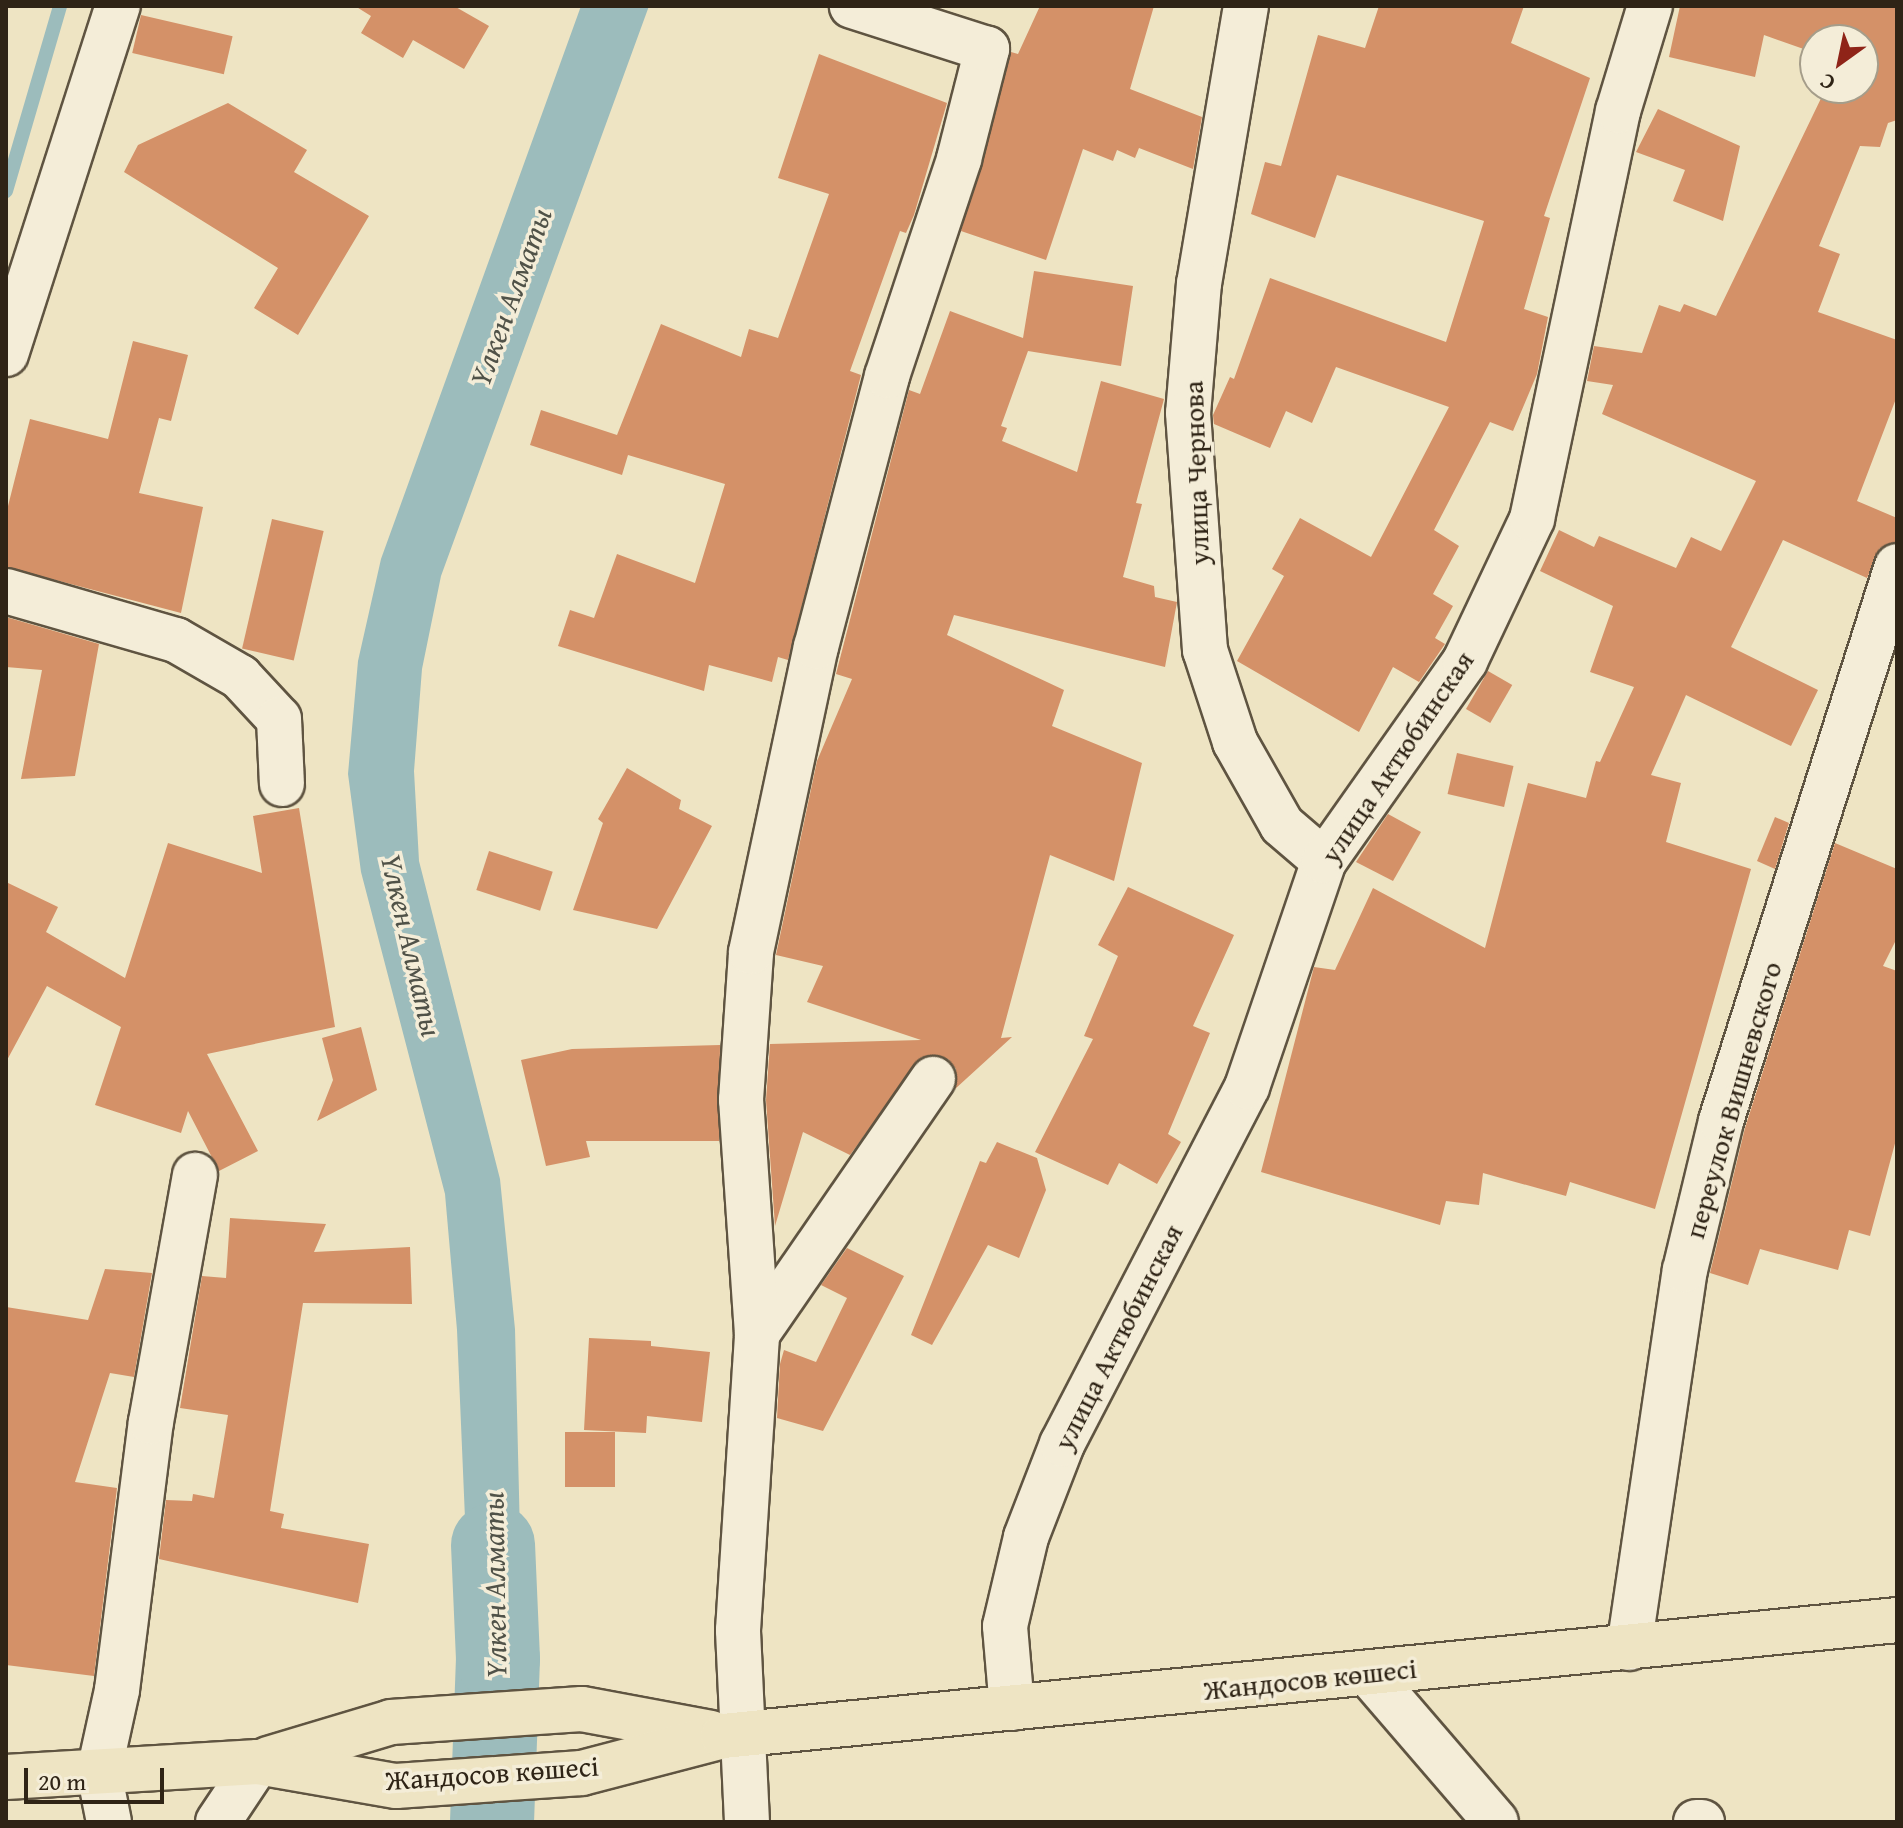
<!DOCTYPE html>
<meta charset="utf-8">
<style>
body{margin:0}
#map{position:relative;width:1903px;height:1828px;overflow:hidden;background:#eee4c3;font-family:"Gentium Book Plus",serif}
div>[style]{position:absolute}
.water>*{inset:0;background:#9cbcbc}
.stream>*{height:14px;margin:-7px;padding:0 7px;transform-origin:7px;border-radius:7px;background:#9cbcbc}
.river>*{height:84px;margin:-42px;padding:0 42px;transform-origin:42px;border-radius:42px;background:#9cbcbc}
.building>*{inset:0;background:#d49168;transform-origin:0 0}
.roads{filter:drop-shadow(2px 0 #5f5441) drop-shadow(-2px 0 #5f5441) drop-shadow(0 2px #5f5441) drop-shadow(0 -2px #5f5441)}
.minor>*{height:44px;margin:-22px;padding:0 22px;transform-origin:22px;border-radius:22px;background:#f4edd8}
.major>*{height:44px;margin:-22px;padding:0 22px;transform-origin:22px;border-radius:22px;background:#eee4c3}
span{translate:-50% -50%;white-space:nowrap;text-align:center;line-height:1.15;-webkit-text-stroke:7px #f4edd8;paint-order:stroke}
.street-label{font-size:28px;color:#2f2416}
.water-label{font-size:30px;color:#505248;font-style:italic}
.frame{position:absolute;inset:0;border:8px solid #2f2416;pointer-events:none}
.north{position:absolute;left:1799px;top:24px;width:80px;height:80px;box-sizing:border-box;background:#f4edd8;border:2px solid #a59d8a;border-radius:50%;rotate:213deg;font-size:22px;font-weight:700;line-height:32px;text-align:center;color:#2f2416}
.north::after{content:'';display:block;margin:auto;width:28px;height:36px;background:#8f2418;clip-path:polygon(50% 0,100% 100%,50% 72%,0 100%)}
.scale{position:absolute;left:24px;top:1768px;width:140px;height:36px;box-sizing:border-box;border:4px solid #2f2416;border-top:0;padding-left:10px;font-size:24px;line-height:28px;white-space:nowrap;color:#2f2416;-webkit-text-stroke:6px #f4edd8;paint-order:stroke}
</style>
<div id="map">
<div class="water">
<div style="clip-path:polygon(581px 6px,649px 6px,441px 576px,422px 669px,414px 771px,419px 861px,500px 1179px,515px 1329px,523px 1658px,471px 1660px,457px 1330px,445px 1194px,361px 872px,348px 774px,358px 661px,381px 559px)"></div>
</div>
<div class="stream">
<div style="left:6px;top:191px;width:193px;rotate:-73.7deg"></div>
</div>
<div class="river">
<div style="left:492px;top:1822px;width:163px;rotate:-87.9deg"></div>
<div style="left:498px;top:1659px;width:114px;rotate:-92.5deg"></div>
</div>
<div class="building">
<div style="clip-path:polygon(355px 6px,454px 6px,489px 26px,464px 69px,413px 40px,403px 58px,361px 33px,371px 16px)"></div>
<div style="clip-path:polygon(1040px 6px,1154px 6px,1130px 89px,1202px 117px,1193px 169px,1139px 148px,1135px 158px,1117px 150px,1113px 161px,1083px 149px,1046px 260px,961px 231px,1011px 52px,1018px 54px)"></div>
<div style="clip-path:polygon(1379px 6px,1524px 6px,1511px 43px,1590px 78px,1544px 216px,1550px 218px,1524px 309px,1548px 317px,1537px 374px,1513px 431px,1490px 422px,1434px 530px,1459px 546px,1433px 594px,1453px 606px,1435px 638px,1445px 644px,1419px 682px,1393px 667px,1359px 732px,1237px 661px,1284px 576px,1272px 569px,1300px 518px,1371px 557px,1449px 407px,1336px 367px,1312px 423px,1286px 411px,1270px 448px,1214px 424px,1213px 415px,1230px 377px,1234px 379px,1270px 278px,1446px 342px,1484px 221px,1337px 175px,1315px 238px,1251px 214px,1265px 162px,1281px 166px,1318px 35px,1365px 48px)"></div>
<div style="clip-path:polygon(1680px 6px,1897px 6px,1897px 120px,1888px 123px,1880px 147px,1860px 146px,1819px 246px,1840px 254px,1818px 312px,1897px 340px,1897px 396px,1857px 501px,1897px 518px,1897px 542px,1880px 548px,1867px 578px,1783px 540px,1731px 647px,1818px 690px,1791px 746px,1686px 695px,1651px 775px,1681px 783px,1666px 842px,1751px 869px,1655px 1209px,1570px 1182px,1566px 1196px,1483px 1173px,1479px 1205px,1446px 1201px,1440px 1225px,1261px 1172px,1314px 967px,1335px 970px,1373px 888px,1485px 948px,1528px 783px,1586px 798px,1596px 761px,1600px 762px,1634px 687px,1590px 672px,1613px 606px,1540px 571px,1559px 530px,1594px 547px,1599px 536px,1676px 568px,1691px 537px,1721px 551px,1756px 481px,1602px 414px,1613px 385px,1587px 381px,1594px 346px,1642px 353px,1659px 305px,1680px 312px,1684px 304px,1716px 316px,1826px 88px,1863px 88px,1863px 40px,1815px 40px,1815px 53px,1764px 35px,1755px 77px,1669px 57px)"></div>
<div style="left:141px;top:15px;width:94px;height:39px;rotate:13deg"></div>
<div style="clip-path:polygon(819px 54px,947px 103px,914px 215px,906px 233px,900px 231px,850px 371px,861px 375px,788px 660px,778px 657px,772px 682px,709px 665px,704px 691px,558px 646px,570px 610px,594px 618px,617px 554px,695px 583px,725px 484px,628px 455px,622px 475px,530px 445px,541px 410px,617px 435px,661px 324px,741px 357px,749px 329px,778px 338px,829px 194px,778px 178px)"></div>
<div style="clip-path:polygon(228px 103px,307px 150px,294px 172px,369px 216px,298px 335px,254px 308px,278px 268px,124px 172px,138px 145px)"></div>
<div style="clip-path:polygon(1658px 109px,1740px 146px,1723px 221px,1673px 201px,1685px 170px,1636px 152px)"></div>
<div style="clip-path:polygon(1034px 271px,1133px 286px,1121px 366px,1028px 351px,1001px 426px,1007px 428px,1002px 441px,1077px 472px,1101px 381px,1164px 399px,1136px 503px,1142px 504px,1123px 577px,1154px 586px,1155px 597px,1177px 602px,1165px 667px,954px 615px,947px 635px,1064px 690px,1052px 726px,1142px 763px,1114px 881px,1050px 855px,1001px 1038px,1012px 1037px,955px 1089px,956px 1069px,948px 1059px,922px 1057px,850px 1155px,803px 1132px,775px 1226px,766px 1100px,770px 1044px,921px 1040px,807px 1002px,823px 966px,776px 955px,817px 761px,852px 679px,836px 674px,909px 390px,920px 394px,950px 311px,1023px 338px)"></div>
<div style="clip-path:polygon(133px 341px,188px 355px,171px 421px,159px 418px,139px 493px,203px 507px,181px 613px,6px 567px,6px 514px,30px 419px,108px 439px)"></div>
<div style="left:272px;top:519px;width:53px;height:133px;rotate:13deg"></div>
<div style="clip-path:polygon(6px 617px,99px 644px,75px 776px,21px 779px,42px 670px,6px 667px)"></div>
<div style="left:1488px;top:671px;width:28px;height:44px;rotate:30deg"></div>
<div style="left:1457px;top:753px;width:58px;height:42px;rotate:13deg"></div>
<div style="clip-path:polygon(627px 768px,681px 800px,679px 809px,712px 826px,657px 929px,573px 910px,603px 823px,598px 819px)"></div>
<div style="clip-path:polygon(299px 808px,335px 1027px,207px 1054px,258px 1151px,219px 1171px,188px 1111px,181px 1133px,95px 1105px,121px 1027px,47px 986px,6px 1062px,6px 882px,58px 907px,46px 932px,125px 978px,168px 843px,262px 873px,253px 816px)"></div>
<div style="clip-path:polygon(1388px 814px,1421px 832px,1393px 881px,1356px 862px)"></div>
<div style="clip-path:polygon(1775px 817px,1789px 823px,1775px 869px,1757px 861px)"></div>
<div style="clip-path:polygon(1835px 843px,1897px 869px,1897px 938px,1883px 966px,1897px 971px,1897px 1136px,1870px 1236px,1849px 1230px,1838px 1270px,1760px 1249px,1748px 1285px,1710px 1273px,1745px 1128px)"></div>
<div style="left:489px;top:851px;width:67px;height:41px;rotate:18deg"></div>
<div style="clip-path:polygon(1128px 887px,1234px 935px,1193px 1026px,1210px 1033px,1168px 1134px,1181px 1142px,1157px 1184px,1119px 1163px,1108px 1185px,1035px 1152px,1093px 1039px,1084px 1036px,1118px 956px,1098px 945px)"></div>
<div style="clip-path:polygon(361px 1027px,377px 1090px,317px 1121px,333px 1080px,322px 1038px)"></div>
<div style="clip-path:polygon(720px 1045px,719px 1141px,586px 1141px,590px 1157px,546px 1166px,521px 1060px,572px 1049px)"></div>
<div style="clip-path:polygon(997px 1142px,1037px 1158px,1046px 1190px,1019px 1258px,988px 1245px,932px 1345px,911px 1335px,980px 1161px,986px 1163px)"></div>
<div style="clip-path:polygon(230px 1218px,326px 1224px,314px 1252px,410px 1247px,412px 1304px,303px 1303px,270px 1511px,284px 1514px,281px 1528px,369px 1544px,358px 1603px,159px 1559px,166px 1500px,192px 1501px,193px 1494px,214px 1498px,228px 1415px,180px 1408px,202px 1276px,226px 1278px)"></div>
<div style="clip-path:polygon(847px 1248px,904px 1276px,823px 1431px,777px 1418px,780px 1364px,784px 1350px,816px 1362px,847px 1298px,821px 1285px)"></div>
<div style="clip-path:polygon(105px 1269px,152px 1273px,134px 1377px,110px 1373px,75px 1482px,117px 1488px,94px 1676px,6px 1665px,6px 1307px,88px 1320px)"></div>
<div style="clip-path:polygon(589px 1338px,651px 1341px,651px 1346px,710px 1352px,702px 1422px,647px 1416px,646px 1433px,584px 1430px)"></div>
<div style="left:565px;top:1432px;width:50px;height:55px"></div>
</div>
<div class="roads">
<div class="minor">
<div style="left:1246px;top:6px;width:281px;rotate:99.6deg"></div>
<div style="left:1199px;top:283px;width:130px;rotate:94.8deg"></div>
<div style="left:1188px;top:413px;width:238px;rotate:85.9deg"></div>
<div style="left:1205px;top:650px;width:97px;rotate:71.9deg"></div>
<div style="left:1235px;top:742px;width:95px;rotate:60.5deg"></div>
<div style="left:1282px;top:825px;width:55px;rotate:40.6deg"></div>
<div style="left:6px;top:354px;width:366px;rotate:-72.2deg"></div>
<div style="left:6px;top:591px;width:177px;rotate:16.1deg"></div>
<div style="left:176px;top:640px;width:74px;rotate:30deg"></div>
<div style="left:240px;top:677px;width:57px;rotate:47.1deg"></div>
<div style="left:279px;top:719px;width:65px;rotate:87.4deg"></div>
<div style="left:757px;top:1334px;width:310px;rotate:-55.4deg"></div>
<div style="left:1629px;top:1648px;width:382px;rotate:-81.6deg"></div>
<div style="left:1685px;top:1270px;width:153px;rotate:-76.4deg"></div>
<div style="left:1721px;top:1121px;width:582px;rotate:-72.41deg"></div>
<div style="left:1368px;top:1673px;width:196px;rotate:49.3deg"></div>
<div style="left:1012px;top:1708px;width:82px;rotate:-94.9deg"></div>
<div style="left:1005px;top:1626px;width:91px;rotate:-76.7deg"></div>
<div style="left:1026px;top:1537px;width:100px;rotate:-68.8deg"></div>
<div style="left:1062px;top:1444px;width:402px;rotate:-62.6deg"></div>
<div style="left:1247px;top:1087px;width:239px;rotate:-71.2deg"></div>
<div style="left:1324px;top:861px;width:245px;rotate:-54.8deg"></div>
<div style="left:1465px;top:661px;width:157px;rotate:-64.7deg"></div>
<div style="left:1532px;top:519px;width:417px;rotate:-78.1deg"></div>
<div style="left:1618px;top:111px;width:110px;rotate:-73.1deg"></div>
<div style="left:109px;top:1822px;width:51px;rotate:-101.3deg"></div>
<div style="left:99px;top:1772px;width:84px;rotate:-77.6deg"></div>
<div style="left:117px;top:1690px;width:270px;rotate:-82.8deg"></div>
<div style="left:151px;top:1422px;width:251px;rotate:-79.9deg"></div>
<div style="left:218px;top:1822px;width:72px;rotate:-56.3deg"></div>
<div style="left:747px;top:1822px;width:192px;rotate:-92.7deg"></div>
<div style="left:738px;top:1630px;width:297px;rotate:-86.3deg"></div>
<div style="left:757px;top:1334px;width:235px;rotate:-93.9deg"></div>
<div style="left:741px;top:1100px;width:148px;rotate:-86.1deg"></div>
<div style="left:751px;top:952px;width:312px;rotate:-78deg"></div>
<div style="left:816px;top:647px;width:280px;rotate:-75.3deg"></div>
<div style="left:887px;top:376px;width:229px;rotate:-71.6deg"></div>
<div style="left:959px;top:159px;width:114px;rotate:-75.7deg"></div>
<div style="left:987px;top:49px;width:142px;rotate:-162.3deg"></div>
<div style="left:1696px;top:1822px;width:6px"></div>
</div>
<div class="major">
<div style="left:268px;top:1759px;width:128px;rotate:-16.7deg"></div>
<div style="left:391px;top:1722px;width:191px;rotate:-3.9deg"></div>
<div style="left:582px;top:1709px;width:131px;rotate:10.5deg"></div>
<div style="left:6px;top:1777px;width:252px;rotate:-3.4deg"></div>
<div style="left:258px;top:1762px;width:140px;rotate:9.9deg"></div>
<div style="left:396px;top:1786px;width:186px;rotate:-4deg"></div>
<div style="left:582px;top:1773px;width:146px;rotate:-14.7deg"></div>
<div style="left:723px;top:1736px;width:1180px;rotate:-5.64deg"></div>
</div>
</div>
<div class="street-label">
<span style="left:1196px;top:473px;rotate:-92deg">улица Чернова</span>
<span style="left:1397px;top:757px;rotate:-56deg">улица Актюбинская</span>
<span style="left:1733px;top:1100px;rotate:-74deg">переулок Вишневского</span>
<span style="left:1118px;top:1337px;rotate:-63deg">улица Актюбинская</span>
<span style="left:1310px;top:1679px;rotate:-6deg">Жандосов көшесі</span>
<span style="left:492px;top:1773px;rotate:-4deg">Жандосов көшесі</span>
</div>
<div class="water-label">
<span style="left:510px;top:297px;rotate:-70deg">Үлкен Алматы</span>
<span style="left:412px;top:945px;rotate:77deg">Үлкен Алматы</span>
<span style="left:494px;top:1585px;rotate:-91deg">Үлкен Алматы</span>
</div>
<div class="frame"></div>
<div class="north">С</div>
<div class="scale">20 m</div>
</div>
